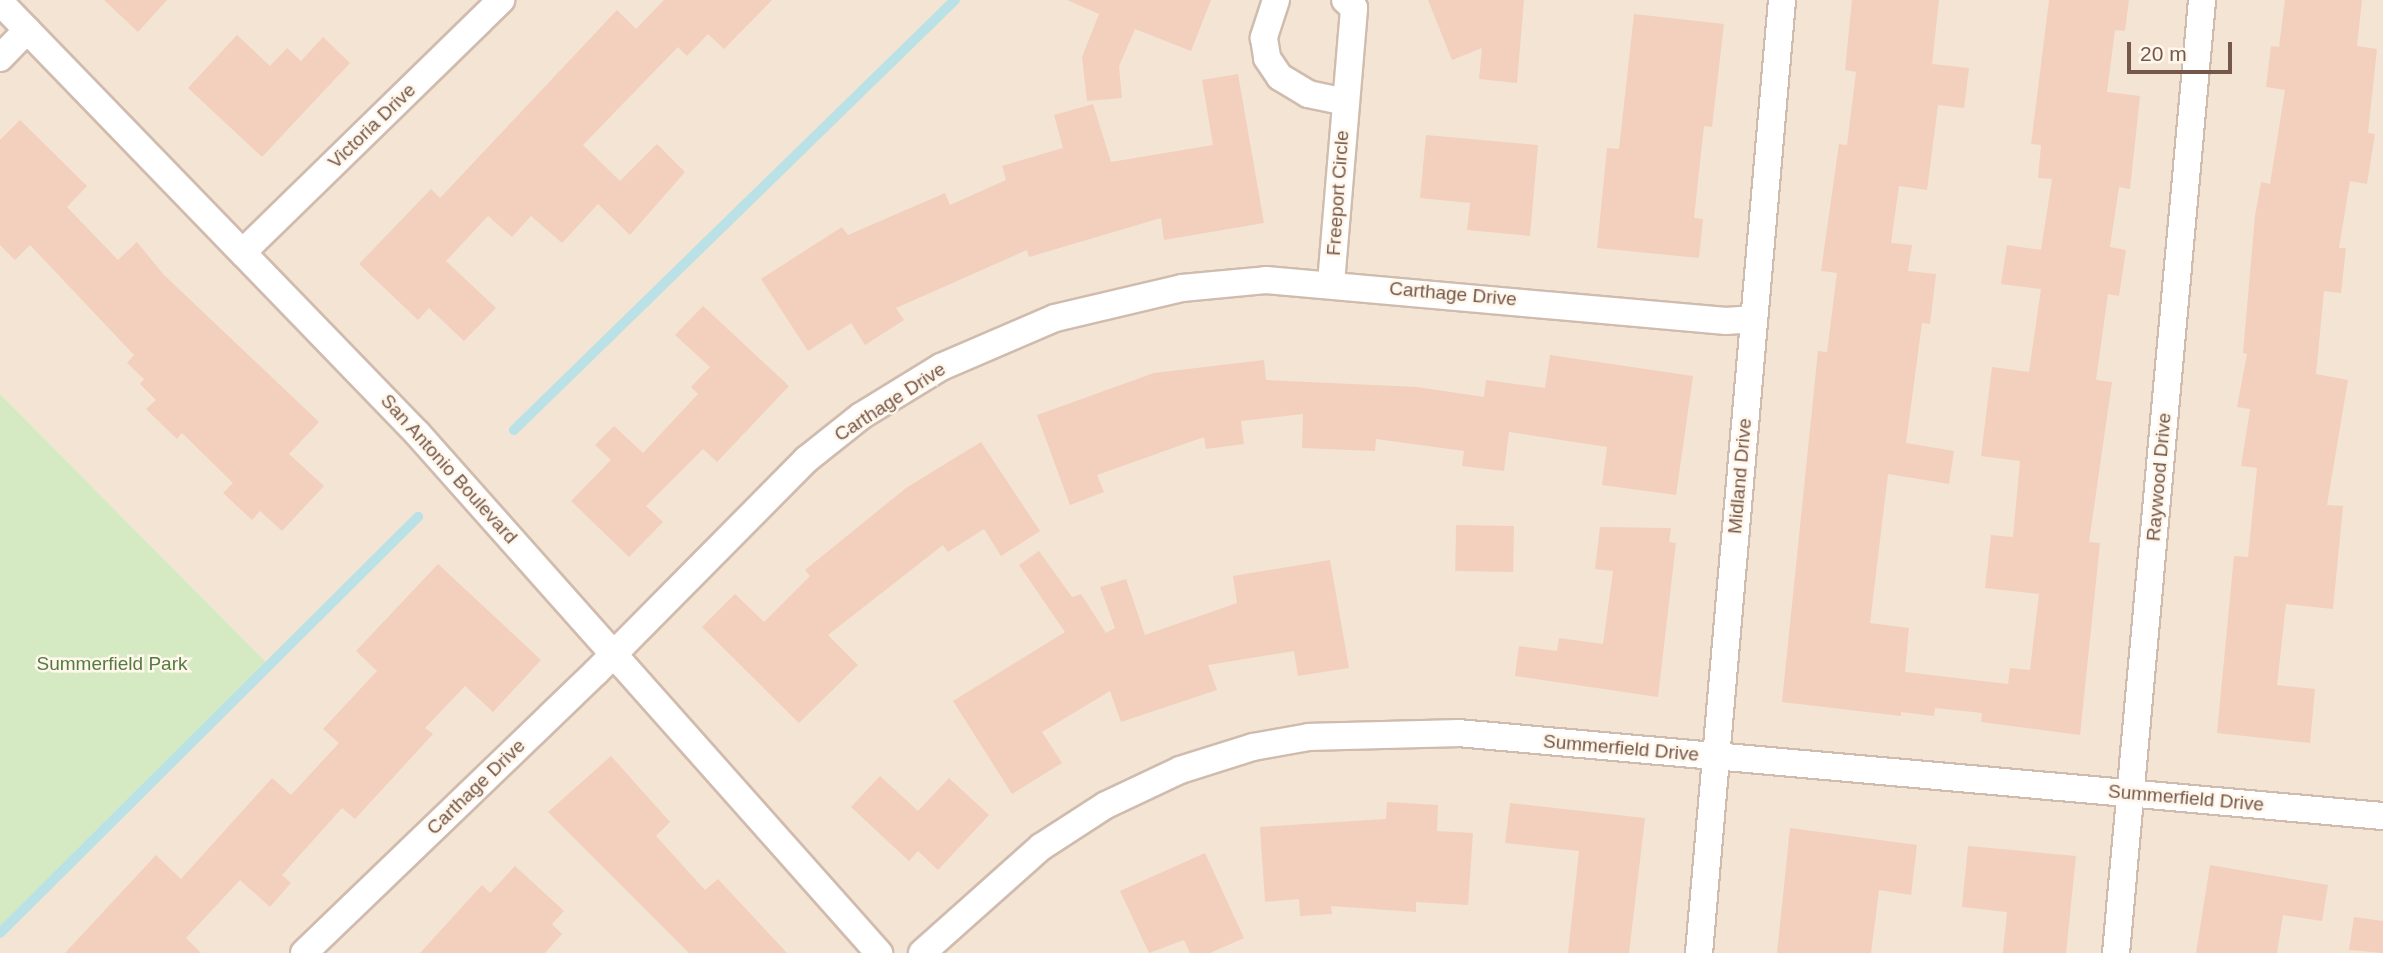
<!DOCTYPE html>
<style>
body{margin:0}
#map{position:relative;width:2383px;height:953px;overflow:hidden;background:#fcf3e5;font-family:Arial,sans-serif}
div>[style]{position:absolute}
.residential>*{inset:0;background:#f4e4d4}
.green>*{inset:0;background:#d5eac3}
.stream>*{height:10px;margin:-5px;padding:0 5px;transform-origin:5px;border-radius:5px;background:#b9e1e6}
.building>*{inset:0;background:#f2d0bd;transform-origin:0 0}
.roads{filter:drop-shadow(2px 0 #d0bcae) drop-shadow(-2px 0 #d0bcae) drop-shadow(0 2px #d0bcae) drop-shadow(0 -2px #d0bcae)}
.street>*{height:26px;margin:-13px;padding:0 13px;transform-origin:13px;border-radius:13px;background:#fff}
span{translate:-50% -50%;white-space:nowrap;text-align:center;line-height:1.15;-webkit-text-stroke:5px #fff7ec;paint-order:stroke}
.street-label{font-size:19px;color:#76584a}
.park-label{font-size:19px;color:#547c42}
.scale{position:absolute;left:2127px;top:42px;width:105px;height:32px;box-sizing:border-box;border:4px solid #76584a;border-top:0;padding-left:9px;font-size:21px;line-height:24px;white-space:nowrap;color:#76584a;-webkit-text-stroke:5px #fff7ec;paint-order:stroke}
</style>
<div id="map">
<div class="residential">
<div style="clip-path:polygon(0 0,2383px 0,2383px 953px,0 953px,0 929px,269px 665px,0 394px)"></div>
</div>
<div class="green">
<div style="clip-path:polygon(0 394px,269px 665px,0 929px)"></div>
</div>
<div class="stream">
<div style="left:514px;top:430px;width:616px;rotate:-44.28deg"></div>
<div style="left:0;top:933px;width:590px;rotate:-44.86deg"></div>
</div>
<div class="building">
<div style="clip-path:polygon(104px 0,167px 0,138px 32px)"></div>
<div style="clip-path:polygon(664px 0,772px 0,724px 49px,708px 34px,687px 56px,678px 47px,583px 145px,620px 181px,657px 144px,685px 172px,630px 235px,598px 204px,562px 243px,531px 216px,512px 237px,488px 216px,446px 261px,496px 308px,464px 341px,429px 308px,418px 320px,359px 264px,431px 189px,440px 198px,617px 10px,636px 29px)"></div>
<div style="clip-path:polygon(1067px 0,1211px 0,1191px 51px,1135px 29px,1119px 66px,1122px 98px,1087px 101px,1082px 57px,1099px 14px)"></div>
<div style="clip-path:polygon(1428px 0,1524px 0,1517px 83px,1479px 79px,1482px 48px,1452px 60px)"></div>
<div style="clip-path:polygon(1852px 0,1939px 0,1932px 64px,1969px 68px,1964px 108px,1938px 105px,1927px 190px,1899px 186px,1891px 243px,1912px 245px,1908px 271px,1936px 274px,1930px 324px,1922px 323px,1906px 443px,1954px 451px,1949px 484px,1888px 474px,1870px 623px,1909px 628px,1905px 672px,2008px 684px,2010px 668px,2030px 670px,2039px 594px,1985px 588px,1991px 535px,2013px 537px,2020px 461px,1981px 456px,1992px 367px,2029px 372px,2041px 289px,2001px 284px,2007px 245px,2041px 250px,2052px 179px,2038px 178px,2041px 145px,2031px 144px,2049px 0,2129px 0,2125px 31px,2115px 30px,2107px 92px,2140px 96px,2130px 189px,2119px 187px,2110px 247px,2126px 250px,2119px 296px,2108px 294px,2096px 380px,2112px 382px,2089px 542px,2100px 543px,2080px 735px,1981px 722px,1982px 713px,1935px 708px,1934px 716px,1901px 712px,1901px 716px,1782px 702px,1818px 351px,1827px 352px,1837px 273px,1821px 271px,1839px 144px,1847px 145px,1856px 72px,1845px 70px)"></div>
<div style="clip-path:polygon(2285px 0,2362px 0,2357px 46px,2377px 49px,2368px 133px,2375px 134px,2367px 184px,2350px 181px,2339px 248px,2346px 248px,2341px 293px,2324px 291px,2316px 374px,2348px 380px,2327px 505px,2343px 506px,2333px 609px,2286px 604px,2277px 685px,2315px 689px,2310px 743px,2217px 733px,2234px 556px,2248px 557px,2257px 468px,2241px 466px,2250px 409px,2237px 407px,2247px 354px,2243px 353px,2255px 216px,2261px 182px,2270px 184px,2285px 90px,2266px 87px,2271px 46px,2279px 47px)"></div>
<div style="clip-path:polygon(1634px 14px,1724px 24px,1712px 127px,1704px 126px,1694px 218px,1703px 219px,1699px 258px,1597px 248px,1607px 148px,1619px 149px)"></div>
<div style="clip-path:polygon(237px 35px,270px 66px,287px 48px,301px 61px,323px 37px,350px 63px,262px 157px,188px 88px)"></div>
<div style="clip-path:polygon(1238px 74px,1264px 223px,1164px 240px,1161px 218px,1029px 257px,1027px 250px,896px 308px,904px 320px,865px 345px,851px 323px,808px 351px,761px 279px,842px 227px,848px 235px,945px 193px,950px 205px,1006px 180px,1002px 166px,1063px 148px,1054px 115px,1093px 104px,1111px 162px,1213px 145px,1202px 80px)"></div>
<div style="clip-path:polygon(20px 120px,87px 186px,67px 207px,118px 260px,137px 242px,163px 274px,319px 422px,289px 454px,324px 486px,282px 531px,260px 511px,252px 520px,223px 493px,233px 483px,182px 433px,177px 439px,146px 409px,156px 400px,140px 384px,144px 379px,127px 363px,134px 355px,30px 245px,15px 260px,0 245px,0 140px)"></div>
<div style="clip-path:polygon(1426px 135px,1538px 145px,1530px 236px,1467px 230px,1470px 203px,1420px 198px)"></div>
<div style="clip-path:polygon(703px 306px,789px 386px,717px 462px,703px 449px,646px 506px,663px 522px,629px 557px,571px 501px,611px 460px,595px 445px,614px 426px,643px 453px,698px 394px,691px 387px,710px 367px,675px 335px)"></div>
<div style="clip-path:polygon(1550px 355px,1693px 376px,1676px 495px,1602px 485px,1607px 447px,1509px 432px,1504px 471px,1462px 466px,1464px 451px,1376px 439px,1375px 451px,1302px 448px,1303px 414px,1241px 421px,1244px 444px,1206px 449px,1204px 437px,1097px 475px,1104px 492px,1070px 505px,1037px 415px,1154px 373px,1264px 360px,1266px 380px,1417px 387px,1484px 397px,1486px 380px,1545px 388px)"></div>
<div style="clip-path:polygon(981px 442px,1040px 531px,1001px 556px,984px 529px,948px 552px,943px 545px,828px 635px,858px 665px,799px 723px,702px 627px,735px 594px,764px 622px,810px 576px,805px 570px,906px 488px)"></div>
<div style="left:1456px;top:525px;width:58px;height:46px;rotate:1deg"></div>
<div style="clip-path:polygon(1600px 527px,1671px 528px,1669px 542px,1676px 543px,1658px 697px,1515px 676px,1519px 646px,1557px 651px,1559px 638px,1603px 644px,1613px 571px,1595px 569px)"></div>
<div style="clip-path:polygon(1039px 551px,1072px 597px,1081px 594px,1106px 633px,1115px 628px,1100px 587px,1126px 579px,1145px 635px,1237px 603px,1233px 576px,1330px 560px,1349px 668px,1298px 676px,1294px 651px,1208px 665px,1217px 690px,1121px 722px,1110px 691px,1042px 732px,1062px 763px,1012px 794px,953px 701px,1065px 632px,1019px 565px)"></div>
<div style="clip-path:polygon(438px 564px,541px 660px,493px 712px,465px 686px,425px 728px,433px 734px,355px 819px,342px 808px,282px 875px,291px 883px,270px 907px,240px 880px,186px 938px,201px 953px,65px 953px,156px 855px,181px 879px,272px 778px,291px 795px,339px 743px,323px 729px,377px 671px,356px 651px)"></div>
<div style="clip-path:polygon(611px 756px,670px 822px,656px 836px,705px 890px,718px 879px,787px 953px,689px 953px,548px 812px)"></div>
<div style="clip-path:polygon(880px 776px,918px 811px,949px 778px,989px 815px,938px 870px,918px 851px,909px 861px,851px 807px)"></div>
<div style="clip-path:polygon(1387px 802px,1438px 805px,1437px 831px,1473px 833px,1468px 905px,1416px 902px,1416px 912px,1331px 906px,1332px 914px,1300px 916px,1299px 899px,1265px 902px,1260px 827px,1386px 819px)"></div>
<div style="clip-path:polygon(1510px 803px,1645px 818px,1629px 953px,1568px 953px,1579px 851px,1505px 843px)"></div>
<div style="clip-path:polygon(1790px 828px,1917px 845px,1911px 895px,1879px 890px,1871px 953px,1777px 953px)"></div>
<div style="clip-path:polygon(1968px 846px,2076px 856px,2066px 953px,2003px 953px,2007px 912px,1962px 907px)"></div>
<div style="clip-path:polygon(1205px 853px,1244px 938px,1210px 953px,1190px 953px,1184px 940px,1149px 953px,1120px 891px)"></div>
<div style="clip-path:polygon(2210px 865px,2328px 885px,2322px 921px,2283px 915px,2277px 953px,2196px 953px)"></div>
<div style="clip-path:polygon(515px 866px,564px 911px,552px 924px,562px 934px,545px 953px,420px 953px,482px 885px,490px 893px)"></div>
<div style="clip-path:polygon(2354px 917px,2383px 921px,2383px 953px,2349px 950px)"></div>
</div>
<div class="roads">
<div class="street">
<div style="left:1276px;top:0;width:40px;rotate:108deg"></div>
<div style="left:1264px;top:38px;width:20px;rotate:81deg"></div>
<div style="left:1267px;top:58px;width:23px;rotate:56deg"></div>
<div style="left:1280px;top:77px;width:33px;rotate:31deg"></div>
<div style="left:1308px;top:94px;width:38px;rotate:12deg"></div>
<div style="left:0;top:2px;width:600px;rotate:45.95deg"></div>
<div style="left:417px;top:433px;width:696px;rotate:48.38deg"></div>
<div style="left:0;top:58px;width:39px;rotate:-46deg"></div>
<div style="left:243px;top:252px;width:361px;rotate:-44.3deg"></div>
<div style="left:1331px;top:283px;width:276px;rotate:-85.2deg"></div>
<div style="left:1354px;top:8px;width:12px;rotate:-138deg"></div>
<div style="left:304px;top:953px;width:405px;rotate:-43.9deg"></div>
<div style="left:596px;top:672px;width:300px;rotate:-45.3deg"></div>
<div style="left:807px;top:459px;width:69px;rotate:-38.5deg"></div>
<div style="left:861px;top:416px;width:94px;rotate:-31.5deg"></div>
<div style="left:941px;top:367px;width:124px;rotate:-23.3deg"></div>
<div style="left:1055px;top:318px;width:130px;rotate:-13.3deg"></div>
<div style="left:1182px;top:288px;width:84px;rotate:-5.4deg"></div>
<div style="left:1266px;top:280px;width:462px;rotate:5.1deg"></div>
<div style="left:1726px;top:321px;width:28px;rotate:-4deg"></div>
<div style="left:922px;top:953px;width:159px;rotate:-41.7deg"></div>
<div style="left:1041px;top:847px;width:77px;rotate:-32.9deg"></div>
<div style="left:1106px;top:805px;width:82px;rotate:-25.3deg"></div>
<div style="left:1180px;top:770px;width:77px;rotate:-17.5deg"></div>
<div style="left:1253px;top:747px;width:57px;rotate:-10.1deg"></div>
<div style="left:1309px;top:737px;width:149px;rotate:-1.5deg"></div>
<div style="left:1458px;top:733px;width:929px;rotate:5.13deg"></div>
<div style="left:1699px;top:953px;width:957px;rotate:-85.02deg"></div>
<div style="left:2116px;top:953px;width:957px;rotate:-84.84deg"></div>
</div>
</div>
<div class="street-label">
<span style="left:372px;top:126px;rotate:-44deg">Victoria Drive</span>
<span style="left:1338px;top:193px;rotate:-86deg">Freeport Circle</span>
<span style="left:1453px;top:294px;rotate:5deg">Carthage Drive</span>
<span style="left:890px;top:402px;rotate:-33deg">Carthage Drive</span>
<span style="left:449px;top:469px;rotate:48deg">San Antonio Boulevard</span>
<span style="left:1740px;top:476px;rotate:-85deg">Midland Drive</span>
<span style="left:2159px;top:477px;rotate:-85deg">Raywood Drive</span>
<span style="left:1621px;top:748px;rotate:5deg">Summerfield Drive</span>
<span style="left:476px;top:787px;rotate:-44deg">Carthage Drive</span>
<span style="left:2186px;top:798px;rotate:5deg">Summerfield Drive</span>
</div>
<div class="park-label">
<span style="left:112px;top:664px">Summerfield Park</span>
</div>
<div class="scale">20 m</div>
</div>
